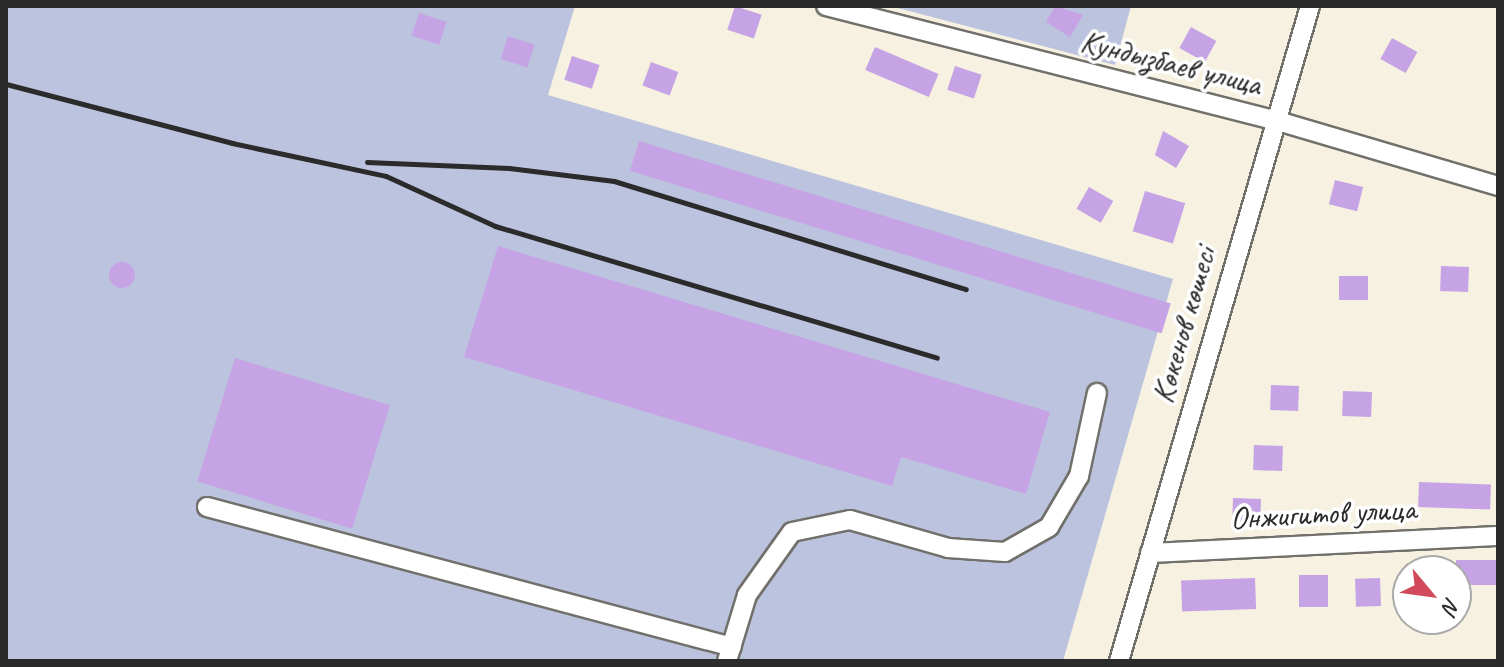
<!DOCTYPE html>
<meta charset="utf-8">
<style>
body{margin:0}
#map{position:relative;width:1504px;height:667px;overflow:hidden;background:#f6f1e1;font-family:Caveat,sans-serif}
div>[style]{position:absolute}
.industrial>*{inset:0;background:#bcc3de}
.building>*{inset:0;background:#c6a3e5;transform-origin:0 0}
.round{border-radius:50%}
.roads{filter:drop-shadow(2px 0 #72706b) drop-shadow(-2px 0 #72706b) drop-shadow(0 2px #72706b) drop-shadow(0 -2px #72706b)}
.minor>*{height:18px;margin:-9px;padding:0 9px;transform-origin:9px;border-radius:9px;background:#fff}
.rail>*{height:5px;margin:-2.5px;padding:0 2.5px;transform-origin:2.5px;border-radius:2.5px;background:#2b2b2b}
span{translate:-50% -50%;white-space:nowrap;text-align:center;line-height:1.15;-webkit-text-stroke:7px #fff;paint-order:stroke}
.street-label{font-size:32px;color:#2b2b2b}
.frame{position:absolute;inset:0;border:8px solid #2b2b2b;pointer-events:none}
.north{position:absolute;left:1392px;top:555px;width:80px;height:80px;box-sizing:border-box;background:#fff;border:2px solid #aaa;border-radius:50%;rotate:119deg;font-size:22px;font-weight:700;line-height:32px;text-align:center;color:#2b2b2b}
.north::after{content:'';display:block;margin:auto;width:28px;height:36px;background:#d1495b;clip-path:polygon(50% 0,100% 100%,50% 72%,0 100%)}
</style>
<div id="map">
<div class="industrial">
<div style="clip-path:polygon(6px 6px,575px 6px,548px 95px,1173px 279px,1063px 661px,6px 661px)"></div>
<div style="clip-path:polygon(890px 6px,1131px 6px,1115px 65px)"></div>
</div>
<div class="building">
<div style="left:735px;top:6px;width:28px;height:25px;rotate:18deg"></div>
<div style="clip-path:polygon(1055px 6px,1083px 15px,1070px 37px,1046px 22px)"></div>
<div style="left:419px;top:13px;width:29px;height:24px;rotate:18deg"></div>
<div style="left:1191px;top:27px;width:29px;height:24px;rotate:29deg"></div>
<div style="left:508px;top:36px;width:28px;height:24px;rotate:18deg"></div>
<div style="left:1392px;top:38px;width:29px;height:24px;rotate:29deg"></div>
<div style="left:875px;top:47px;width:69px;height:25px;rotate:23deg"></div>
<div style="left:572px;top:56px;width:29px;height:25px;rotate:18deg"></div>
<div style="left:651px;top:62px;width:29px;height:25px;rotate:20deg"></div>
<div style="left:955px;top:66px;width:28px;height:25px;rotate:18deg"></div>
<div style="clip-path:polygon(1163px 131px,1189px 146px,1176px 168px,1155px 155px)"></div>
<div style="left:639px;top:141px;width:556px;height:31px;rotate:17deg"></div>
<div style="left:1335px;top:180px;width:29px;height:25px;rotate:14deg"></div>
<div style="left:1089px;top:187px;width:28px;height:25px;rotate:30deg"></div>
<div style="left:1145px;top:191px;width:42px;height:42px;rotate:17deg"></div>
<div style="clip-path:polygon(498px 246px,1050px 412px,1026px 494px,901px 457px,892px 486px,464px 357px)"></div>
<div class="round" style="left:109px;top:262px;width:26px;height:26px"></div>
<div style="left:1441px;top:266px;width:28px;height:25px;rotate:2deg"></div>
<div style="left:1339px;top:276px;width:29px;height:24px"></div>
<div style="left:235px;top:358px;width:162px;height:129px;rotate:17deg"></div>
<div style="left:1271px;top:385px;width:28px;height:25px;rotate:2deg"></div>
<div style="left:1343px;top:391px;width:29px;height:25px;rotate:2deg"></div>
<div style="left:1254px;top:445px;width:29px;height:25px;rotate:2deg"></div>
<div style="left:1419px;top:482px;width:72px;height:25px;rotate:2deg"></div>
<div style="left:1233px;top:498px;width:28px;height:24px;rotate:2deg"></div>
<div style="left:1498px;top:560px;width:25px;height:42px;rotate:90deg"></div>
<div style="left:1299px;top:575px;width:29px;height:32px"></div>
<div style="left:1255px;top:578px;width:31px;height:74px;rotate:88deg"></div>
<div style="left:1380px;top:578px;width:28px;height:25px;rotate:88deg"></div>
</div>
<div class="roads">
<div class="minor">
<div style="left:826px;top:6px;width:462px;rotate:14.3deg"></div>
<div style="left:1274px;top:120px;width:234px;rotate:16.4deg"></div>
<div style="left:207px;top:507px;width:543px;rotate:14.93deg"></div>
<div style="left:1150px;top:553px;width:348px;rotate:-2.8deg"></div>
<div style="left:727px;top:661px;width:69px;rotate:-73.1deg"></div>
<div style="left:747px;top:595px;width:77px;rotate:-54.5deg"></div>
<div style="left:792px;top:532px;width:59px;rotate:-11.7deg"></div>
<div style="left:850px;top:520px;width:102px;rotate:15.9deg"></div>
<div style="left:948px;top:548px;width:57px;rotate:4deg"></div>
<div style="left:1005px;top:552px;width:51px;rotate:-29.6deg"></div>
<div style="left:1049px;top:527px;width:59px;rotate:-59.5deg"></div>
<div style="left:1079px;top:476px;width:85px;rotate:-77.8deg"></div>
<div style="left:1119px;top:661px;width:682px;rotate:-73.74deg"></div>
</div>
</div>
<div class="rail">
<div style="left:6px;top:84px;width:234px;rotate:14.6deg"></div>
<div style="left:232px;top:143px;width:157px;rotate:12.1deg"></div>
<div style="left:386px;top:176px;width:120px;rotate:24.6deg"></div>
<div style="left:495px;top:226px;width:461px;rotate:16.6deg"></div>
<div style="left:367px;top:162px;width:142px;rotate:2.4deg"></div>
<div style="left:509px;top:168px;width:106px;rotate:7.1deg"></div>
<div style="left:614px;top:181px;width:368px;rotate:17.1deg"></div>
</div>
<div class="street-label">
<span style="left:1171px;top:63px;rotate:14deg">Кундызбаев улица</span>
<span style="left:1184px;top:325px;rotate:-74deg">Көкенов көшесі</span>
<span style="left:1323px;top:514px;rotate:-3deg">Онжигитов улица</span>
</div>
<div class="frame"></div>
<div class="north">N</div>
</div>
